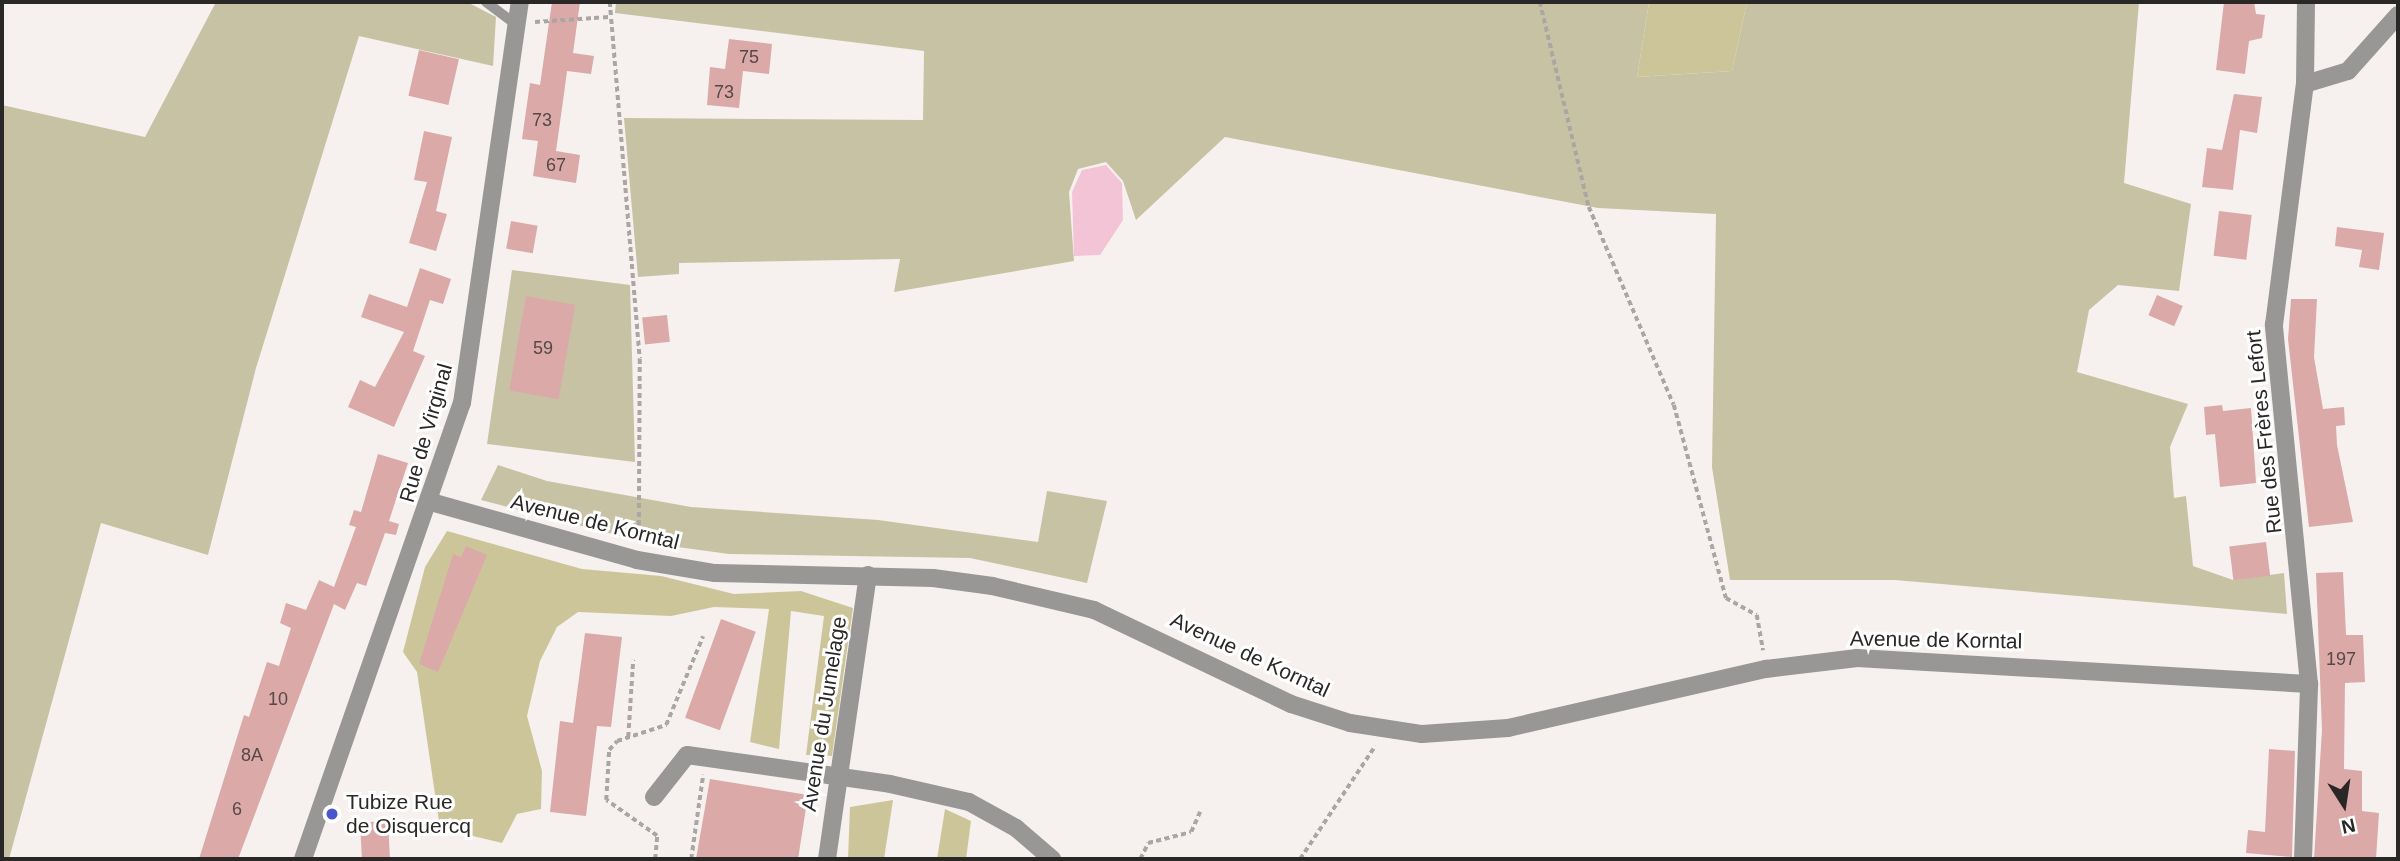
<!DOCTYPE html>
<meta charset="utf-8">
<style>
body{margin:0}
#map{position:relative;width:2400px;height:861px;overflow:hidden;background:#f6f1ee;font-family:Arial,sans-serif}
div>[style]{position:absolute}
.green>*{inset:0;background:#c7c2a4}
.forest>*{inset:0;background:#cdc59a}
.water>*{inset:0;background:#f3c4d6}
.building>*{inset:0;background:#daa9a8;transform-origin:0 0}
.path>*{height:3.5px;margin-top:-1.75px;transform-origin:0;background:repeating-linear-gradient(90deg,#aaa6a4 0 5px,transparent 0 8.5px)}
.service>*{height:10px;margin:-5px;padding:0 5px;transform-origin:5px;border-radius:5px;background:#989795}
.minor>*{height:18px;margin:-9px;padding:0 9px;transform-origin:9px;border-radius:9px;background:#989795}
.tertiary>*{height:18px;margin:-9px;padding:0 9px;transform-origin:9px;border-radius:9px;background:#989795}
.dots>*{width:19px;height:19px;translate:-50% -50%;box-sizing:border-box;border:4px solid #fff;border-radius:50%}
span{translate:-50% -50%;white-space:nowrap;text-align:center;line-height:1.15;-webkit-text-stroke:6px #fff;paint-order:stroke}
.number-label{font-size:18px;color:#564847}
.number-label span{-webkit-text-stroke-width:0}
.street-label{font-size:21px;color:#2a2827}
.poi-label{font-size:21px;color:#2a2827}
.left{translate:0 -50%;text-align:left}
.frame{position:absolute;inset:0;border:4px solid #2a2827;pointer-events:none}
.north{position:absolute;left:2309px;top:770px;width:70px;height:70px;-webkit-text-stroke:5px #fff;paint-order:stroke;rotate:168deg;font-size:19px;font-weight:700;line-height:28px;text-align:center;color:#2a2827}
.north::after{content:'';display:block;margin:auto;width:24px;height:32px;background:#2a2827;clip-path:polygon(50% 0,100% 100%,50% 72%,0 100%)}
</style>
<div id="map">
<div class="green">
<div style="clip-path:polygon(216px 2px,467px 2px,496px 17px,493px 66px,359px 36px,256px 368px,208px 555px,101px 523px,9px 859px,2px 859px,2px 105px,145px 137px)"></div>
<div style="clip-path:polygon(616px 2px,1649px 2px,1637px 77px,1732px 71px,1747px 2px,2139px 2px,2124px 183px,2191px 204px,2179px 291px,2118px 285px,2089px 310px,2077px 372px,2188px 404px,2170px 447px,2174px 498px,2186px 496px,2193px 566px,2233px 580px,2284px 573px,2287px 614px,1895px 580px,1730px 580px,1712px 467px,1716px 214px,1598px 208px,1225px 137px,1136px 220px,1123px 181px,1106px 162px,1078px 169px,1069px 192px,1074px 261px,894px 292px,900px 259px,679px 263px,679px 274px,638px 277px,624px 118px,923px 120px,924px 51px,615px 13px)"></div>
<div style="clip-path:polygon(512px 270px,630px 285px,635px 462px,487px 444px)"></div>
<div style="clip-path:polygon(498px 465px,547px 481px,691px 507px,878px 520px,1038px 542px,1047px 491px,1107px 501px,1087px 583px,970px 558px,729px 554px,648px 543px,481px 500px)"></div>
</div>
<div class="forest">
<div style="clip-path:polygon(1649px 2px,1747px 2px,1732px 71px,1637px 77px)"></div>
<div style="clip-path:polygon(447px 531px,582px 569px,661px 576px,734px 594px,801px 591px,853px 608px,832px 756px,806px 755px,824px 616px,791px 611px,779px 749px,750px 742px,769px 609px,714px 607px,671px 616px,578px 612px,557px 627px,540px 661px,527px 716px,542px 771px,541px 809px,517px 814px,502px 843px,440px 828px,417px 672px,403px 652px,425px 567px)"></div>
<div style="clip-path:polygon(893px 800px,884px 859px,848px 859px,850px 807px)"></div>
<div style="clip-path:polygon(945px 809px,971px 821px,966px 859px,937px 859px)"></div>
</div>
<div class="water">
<div style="clip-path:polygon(1106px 165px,1122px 183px,1123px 220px,1100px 255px,1074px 256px,1072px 192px,1082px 170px)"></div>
</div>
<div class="building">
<div style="clip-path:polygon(552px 2px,580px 2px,573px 53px,594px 56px,591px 74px,567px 71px,563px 101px,556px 151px,580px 155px,576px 183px,533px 176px,538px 141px,522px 139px,530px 83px,540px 85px)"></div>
<div style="clip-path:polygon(2224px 2px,2254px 2px,2256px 14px,2265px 15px,2262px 38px,2249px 41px,2245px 74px,2216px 70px)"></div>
<div style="clip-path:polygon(729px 39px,772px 44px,769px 74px,743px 71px,739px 108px,707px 105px,710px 67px,725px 69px)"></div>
<div style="left:419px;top:50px;width:41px;height:47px;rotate:13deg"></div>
<div style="clip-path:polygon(2234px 94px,2262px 97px,2257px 133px,2240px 130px,2233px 190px,2202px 187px,2207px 148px,2222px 150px)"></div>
<div style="clip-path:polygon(424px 131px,452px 137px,436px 211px,447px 214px,436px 251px,409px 243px,427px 182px,414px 180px)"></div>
<div style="left:2219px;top:211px;width:33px;height:45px;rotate:7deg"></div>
<div style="left:511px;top:221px;width:27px;height:28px;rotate:10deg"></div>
<div style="clip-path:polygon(2337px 227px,2384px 233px,2379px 270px,2359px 267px,2362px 250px,2335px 246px)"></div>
<div style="clip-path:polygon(420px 268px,451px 279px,443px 304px,430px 300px,413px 351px,425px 356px,394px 427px,348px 407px,360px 380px,375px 387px,404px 332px,361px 317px,369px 294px,407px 307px)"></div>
<div style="left:2157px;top:295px;width:28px;height:22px;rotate:23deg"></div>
<div style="left:526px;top:296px;width:50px;height:96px;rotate:10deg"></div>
<div style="clip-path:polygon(2291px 299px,2317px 299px,2314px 357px,2323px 409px,2344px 407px,2345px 425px,2336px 426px,2337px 445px,2353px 522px,2309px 527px,2288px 339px)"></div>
<div style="left:667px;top:315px;width:27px;height:25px;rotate:84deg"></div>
<div style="clip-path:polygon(2222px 405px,2223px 411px,2251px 408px,2256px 483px,2220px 487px,2215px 434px,2206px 435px,2204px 407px)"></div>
<div style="clip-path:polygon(378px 454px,408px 463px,389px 521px,399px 524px,396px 535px,385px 533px,366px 586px,357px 583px,345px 610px,334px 604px,238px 859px,199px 859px,244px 715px,249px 717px,267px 662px,279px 666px,291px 628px,280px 623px,286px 603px,306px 610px,319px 580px,334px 587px,356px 527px,349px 525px,354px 510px,361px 512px)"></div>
<div style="left:2266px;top:542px;width:34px;height:37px;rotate:83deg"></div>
<div style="clip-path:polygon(466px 546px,487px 555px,438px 672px,419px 664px,453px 554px,461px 557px)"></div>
<div style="clip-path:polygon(2343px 572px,2346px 635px,2363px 635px,2365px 682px,2345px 683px,2344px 769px,2362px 771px,2362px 811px,2379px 813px,2376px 859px,2314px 859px,2322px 730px,2316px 573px)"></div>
<div style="left:721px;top:619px;width:37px;height:105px;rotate:20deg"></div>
<div style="clip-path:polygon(585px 633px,622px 637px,611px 727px,597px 726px,586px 816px,550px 812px,560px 721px,573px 723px)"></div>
<div style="clip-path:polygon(2269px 749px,2295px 751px,2292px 857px,2246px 853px,2248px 830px,2265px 832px)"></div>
<div style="clip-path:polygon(710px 779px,808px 795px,798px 859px,696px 859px)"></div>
<div style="left:388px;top:821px;width:36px;height:28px;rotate:87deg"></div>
</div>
<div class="path">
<div style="left:610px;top:2px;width:358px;rotate:85.2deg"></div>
<div style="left:640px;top:359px;width:185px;rotate:90.3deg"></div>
<div style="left:1540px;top:2px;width:211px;rotate:76.6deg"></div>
<div style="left:1589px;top:207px;width:215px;rotate:66.8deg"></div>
<div style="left:1674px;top:405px;width:200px;rotate:74.9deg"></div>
<div style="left:1726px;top:598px;width:35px;rotate:29deg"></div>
<div style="left:1757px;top:615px;width:36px;rotate:80deg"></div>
<div style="left:535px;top:22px;width:74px;rotate:-3.9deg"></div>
<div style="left:628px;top:737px;width:77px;rotate:-86.3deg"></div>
<div style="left:655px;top:859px;width:23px;rotate:-85deg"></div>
<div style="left:657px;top:836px;width:62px;rotate:-144.8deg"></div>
<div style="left:606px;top:800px;width:50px;rotate:-86.6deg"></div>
<div style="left:609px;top:750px;width:12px;rotate:-48deg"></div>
<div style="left:617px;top:741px;width:52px;rotate:-18.1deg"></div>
<div style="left:666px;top:725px;width:96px;rotate:-67.4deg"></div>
<div style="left:691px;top:859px;width:85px;rotate:-81.9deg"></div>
<div style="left:1140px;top:859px;width:18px;rotate:-63deg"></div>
<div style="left:1148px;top:843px;width:44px;rotate:-14.3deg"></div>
<div style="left:1191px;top:832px;width:22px;rotate:-66deg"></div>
<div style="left:1300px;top:859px;width:136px;rotate:-56.4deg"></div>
</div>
<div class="service">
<div style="left:486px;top:2px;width:38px;rotate:37deg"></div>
</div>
<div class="minor">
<div style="left:2305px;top:84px;width:45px;rotate:-16.8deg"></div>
<div style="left:2348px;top:71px;width:75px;rotate:-48.2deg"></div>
<div style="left:431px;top:502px;width:214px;rotate:15.7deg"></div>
<div style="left:637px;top:560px;width:79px;rotate:9.5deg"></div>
<div style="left:715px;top:573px;width:218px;rotate:1.3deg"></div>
<div style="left:933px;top:578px;width:60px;rotate:7.7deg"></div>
<div style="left:992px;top:586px;width:105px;rotate:13.2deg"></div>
<div style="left:1094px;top:610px;width:218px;rotate:25.5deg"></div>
<div style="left:1291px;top:704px;width:62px;rotate:17.9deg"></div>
<div style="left:1350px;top:723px;width:73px;rotate:8.7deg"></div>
<div style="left:1422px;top:734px;width:86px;rotate:-4deg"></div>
<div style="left:1508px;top:728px;width:265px;rotate:-12.9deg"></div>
<div style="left:1766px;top:669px;width:92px;rotate:-6.9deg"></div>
<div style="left:1857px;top:658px;width:453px;rotate:3.3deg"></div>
<div style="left:654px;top:797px;width:53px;rotate:-51.8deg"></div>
<div style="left:687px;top:755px;width:205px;rotate:8.1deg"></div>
<div style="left:890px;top:784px;width:81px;rotate:12.8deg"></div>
<div style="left:969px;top:802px;width:54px;rotate:29deg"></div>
<div style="left:1016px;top:828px;width:48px;rotate:40.7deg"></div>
<div style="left:827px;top:859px;width:287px;rotate:-81.8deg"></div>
<div style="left:2303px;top:859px;width:175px;rotate:-88deg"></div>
<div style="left:2309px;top:684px;width:361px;rotate:-95.6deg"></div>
<div style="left:2274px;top:325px;width:243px;rotate:-82.7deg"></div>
<div style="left:2305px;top:84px;width:82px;rotate:-89.3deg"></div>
</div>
<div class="tertiary">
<div style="left:303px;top:859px;width:483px;rotate:-70.8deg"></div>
<div style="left:462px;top:403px;width:405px;rotate:-81.8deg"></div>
</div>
<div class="dots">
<div style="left:332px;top:814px;background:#4a56cb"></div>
</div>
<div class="number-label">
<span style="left:749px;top:57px">75</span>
<span style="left:724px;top:92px">73</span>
<span style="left:542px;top:120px">73</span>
<span style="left:556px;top:165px">67</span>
<span style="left:543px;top:348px">59</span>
<span style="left:2341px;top:659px">197</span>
<span style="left:278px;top:699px">10</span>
<span style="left:252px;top:755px">8A</span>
<span style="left:237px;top:809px">6</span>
</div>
<div class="street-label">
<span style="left:2264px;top:432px;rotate:-96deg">Rue des Frères Lefort</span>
<span style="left:426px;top:433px;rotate:-74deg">Rue de Virginal</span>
<span style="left:595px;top:522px;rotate:14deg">Avenue de Korntal</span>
<span style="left:1936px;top:640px;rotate:1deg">Avenue de Korntal</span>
<span style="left:1250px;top:655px;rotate:25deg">Avenue de Korntal</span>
<span style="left:824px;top:714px;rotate:-81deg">Avenue du Jumelage</span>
</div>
<div class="poi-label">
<span class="left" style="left:346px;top:814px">Tubize Rue<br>de Oisquercq</span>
</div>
<div class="frame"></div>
<div class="north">N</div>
</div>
